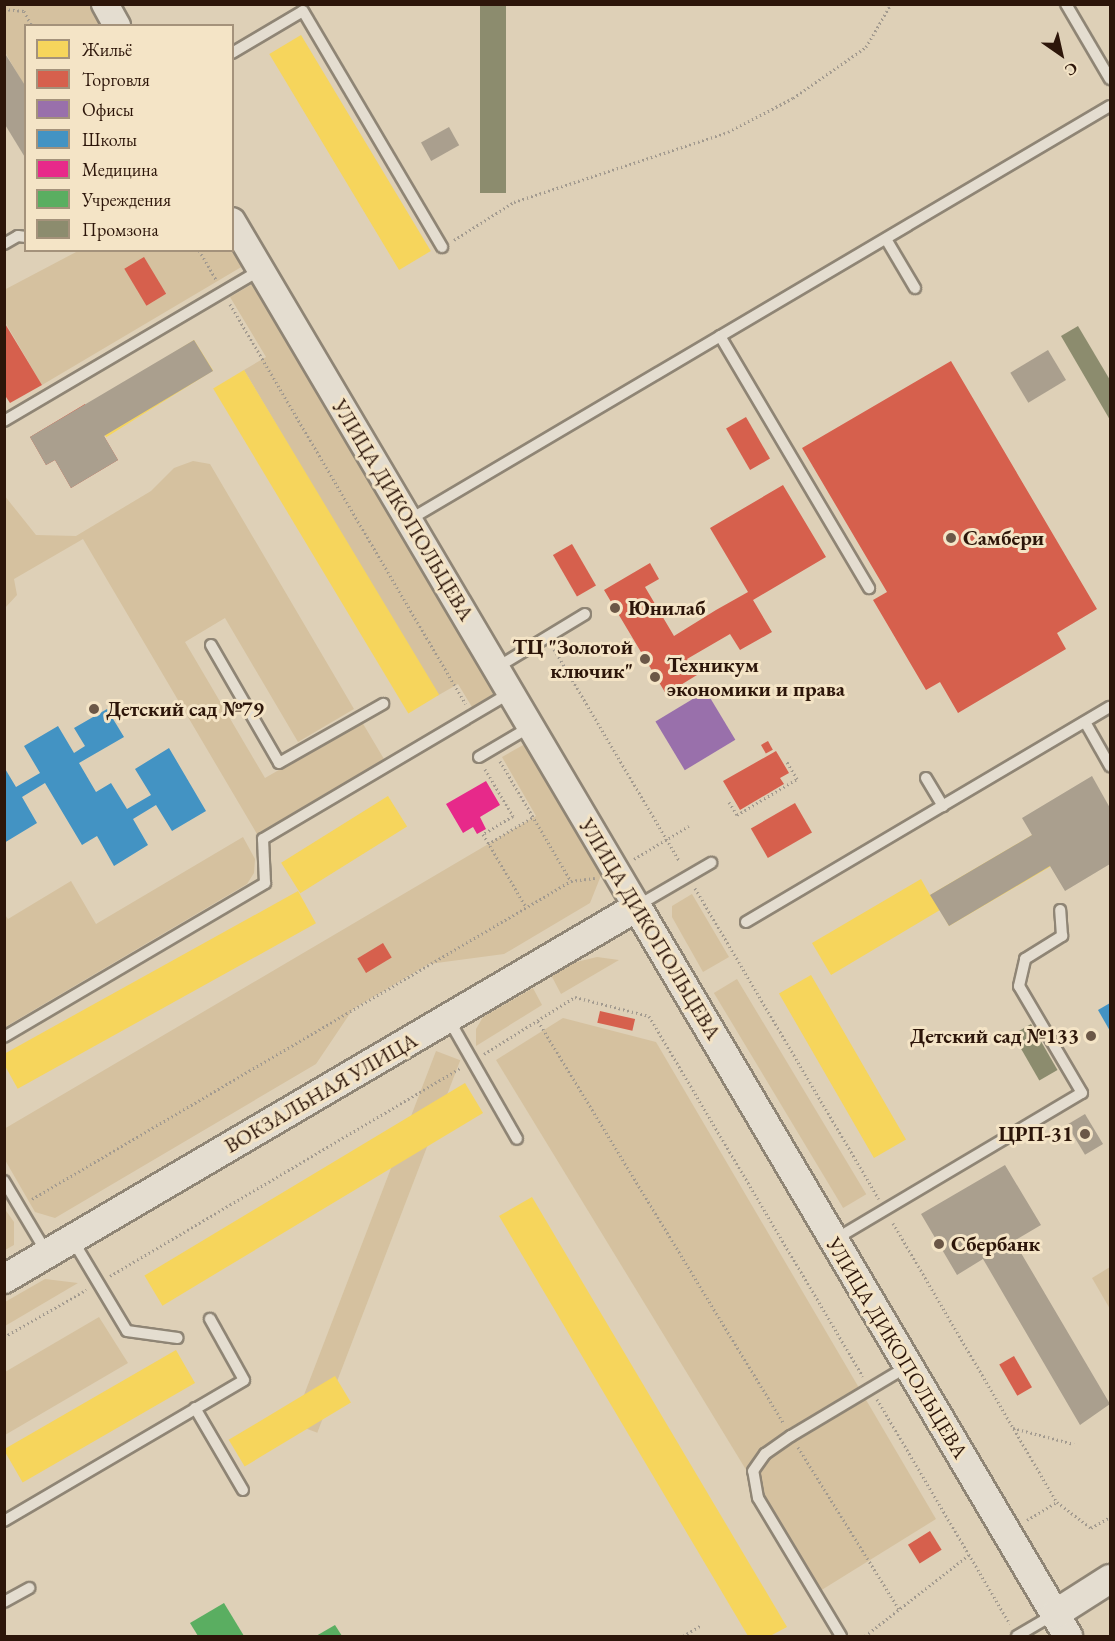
<!DOCTYPE html>
<meta charset="utf-8">
<style>
body{margin:0}
#map{position:relative;width:1115px;height:1641px;overflow:hidden;background:#ded0b7;font-family:"EB Garamond",serif}
div>[style]{position:absolute}
.green>*{inset:0;background:#d5c19f;transform-origin:0 0}
.homes>*{inset:0;background:#f6d55c;transform-origin:0 0}
.shops>*{inset:0;background:#d6604d;transform-origin:0 0}
.offices>*{inset:0;background:#9970ab;transform-origin:0 0}
.schools>*{inset:0;background:#4393c3}
.health>*{inset:0;background:#e7298a}
.public>*{inset:0;background:#5aae61}
.industry>*{inset:0;background:#8c8c6e;transform-origin:0 0}
.building>*{inset:0;background:#aa9f8e;transform-origin:0 0}
.path>*{height:3px;margin-top:-1.5px;transform-origin:0;background:repeating-linear-gradient(90deg,#a29a8f 0 1.5px,transparent 0 4.5px)}
.roads{filter:drop-shadow(2px 0 #8f8575) drop-shadow(-2px 0 #8f8575) drop-shadow(0 2px #8f8575) drop-shadow(0 -2px #8f8575)}
.service>*{height:10px;margin:-5px;padding:0 5px;transform-origin:5px;border-radius:5px;background:#e4ddd0}
.tertiary>*{height:26px;margin:-13px;padding:0 13px;transform-origin:13px;border-radius:13px;background:#e4ddd0}
.secondary>*{height:28px;margin:-14px;padding:0 14px;transform-origin:14px;border-radius:14px;background:#e4ddd0}
.dots>*{width:16px;height:16px;translate:-50% -50%;box-sizing:border-box;border:3px solid #f4e4c6;border-radius:50%}
span{translate:-50% -50%;white-space:nowrap;text-align:center;line-height:1.15;-webkit-text-stroke:6px #f4e4c6;paint-order:stroke}
.street-label{font-size:21px;color:#2d160a}
.poi-label{font-size:21px;color:#2d160a;font-weight:700}
.left{translate:0 -50%;text-align:left}
.right{translate:-100% -50%;text-align:right}
.frame{position:absolute;inset:0;border:6px solid #2d160a;pointer-events:none}
.legend{position:absolute;left:24px;top:24px;width:210px;height:228px;box-sizing:border-box;background:#f4e4c6;border:2px solid #a4927b;margin:0;padding:8px 10px;list-style:none;font-size:18px;color:#2d160a}
.legend li{display:flex;align-items:center;gap:12px;height:30px}
.legend b{width:30px;border:2px solid #a4927b}
.north{position:absolute;left:1031px;top:24px;width:60px;height:60px;-webkit-text-stroke:4px #f4e4c6;paint-order:stroke;rotate:146deg;font-size:16px;font-weight:700;line-height:24px;text-align:center;color:#2d160a}
.north::after{content:'';display:block;margin:auto;width:21px;height:27px;background:#2d160a;clip-path:polygon(50% 0,100% 100%,50% 72%,0 100%)}
</style>
<div id="map">
<div class="green">
<div style="clip-path:polygon(4px 5px,89px 5px,102px 25px,26px 26px,25px 87px,5px 52px)"></div>
<div style="clip-path:polygon(233px 247px,243px 266px,42px 385px,5px 322px,4px 290px,78px 251px,232px 250px)"></div>
<div style="clip-path:polygon(254px 283px,495px 693px,472px 707px,458px 684px,437px 696px,244px 370px,266px 357px,230px 297px)"></div>
<div style="clip-path:polygon(193px 461px,210px 464px,354px 709px,298px 742px,225px 618px,185px 642px,265px 778px,362px 722px,384px 759px,257px 834px,83px 539px,14px 579px,17px 595px,5px 608px,4px 495px,36px 535px,76px 536px,151px 491px,174px 468px)"></div>
<div style="clip-path:polygon(525px 744px,602px 873px,590px 903px,504px 954px,429px 964px,353px 1009px,316px 1064px,55px 1218px,35px 1212px,5px 1160px,4px 1129px,536px 816px,502px 757px)"></div>
<div style="clip-path:polygon(243px 837px,255px 859px,254px 873px,247px 884px,5px 1027px,5px 915px,8px 919px,71px 881px,96px 924px)"></div>
<div style="clip-path:polygon(692px 894px,729px 957px,703px 972px,672px 917px,672px 906px)"></div>
<div style="clip-path:polygon(597px 957px,619px 960px,561px 994px,551px 975px,572px 963px)"></div>
<div style="left:737px;top:979px;width:251px;height:27px;rotate:59deg"></div>
<div style="clip-path:polygon(533px 988px,542px 1005px,476px 1046px,476px 1029px,483px 1017px)"></div>
<div style="clip-path:polygon(563px 1018px,656px 1042px,936px 1519px,820px 1591px,496px 1060px)"></div>
<div style="left:436px;top:1051px;width:26px;height:399px;rotate:21deg"></div>
<div style="clip-path:polygon(4px 1208px,14px 1222px,14px 1245px,5px 1250px)"></div>
<div style="clip-path:polygon(1110px 1267px,1110px 1309px,1092px 1278px)"></div>
<div style="clip-path:polygon(45px 1279px,78px 1283px,5px 1326px,5px 1302px)"></div>
<div style="clip-path:polygon(99px 1317px,128px 1363px,5px 1435px,5px 1372px)"></div>
</div>
<div class="homes">
<div style="left:301px;top:35px;width:252px;height:37px;rotate:59deg"></div>
<div style="left:194px;top:340px;width:36px;height:126px;rotate:58deg"></div>
<div style="left:244px;top:370px;width:379px;height:36px;rotate:59deg"></div>
<div style="left:388px;top:796px;width:36px;height:126px;rotate:58deg"></div>
<div style="clip-path:polygon(1039px 831px,1058px 862px,949px 926px,940px 910px,831px 975px,812px 943px,921px 879px,930px 895px)"></div>
<div style="left:298px;top:891px;width:37px;height:341px;rotate:61deg"></div>
<div style="left:811px;top:975px;width:190px;height:37px;rotate:60deg"></div>
<div style="left:465px;top:1083px;width:35px;height:374px;rotate:59deg"></div>
<div style="clip-path:polygon(532px 1197px,787px 1627px,770px 1636px,748px 1636px,499px 1216px)"></div>
<div style="left:176px;top:1350px;width:38px;height:199px;rotate:60deg"></div>
<div style="left:335px;top:1376px;width:31px;height:124px;rotate:59deg"></div>
</div>
<div class="shops">
<div style="left:144px;top:257px;width:43px;height:23px;rotate:59deg"></div>
<div style="clip-path:polygon(4px 322px,42px 385px,10px 403px,4px 394px)"></div>
<div style="clip-path:polygon(951px 361px,1097px 609px,1057px 633px,1066px 649px,958px 713px,940px 682px,926px 690px,873px 600px,887px 592px,802px 448px)"></div>
<div style="clip-path:polygon(85px 404px,118px 460px,71px 488px,55px 460px,46px 465px,30px 437px)"></div>
<div style="left:746px;top:417px;width:48px;height:23px;rotate:60deg"></div>
<div style="clip-path:polygon(783px 485px,826px 557px,753px 600px,772px 632px,740px 650px,730px 634px,687px 659px,697px 675px,666px 694px,604px 590px,650px 563px,659px 579px,645px 587px,674px 636px,716px 610px,748px 592px,710px 528px)"></div>
<div style="left:572px;top:544px;width:48px;height:22px;rotate:60deg"></div>
<div style="left:768px;top:741px;width:10px;height:8px;rotate:61deg"></div>
<div style="clip-path:polygon(776px 751px,789px 773px,780px 778px,784px 784px,740px 810px,723px 781px)"></div>
<div style="left:795px;top:803px;width:34px;height:51px;rotate:60deg"></div>
<div style="left:383px;top:943px;width:17px;height:30px;rotate:59deg"></div>
<div style="left:600px;top:1011px;width:36px;height:12px;rotate:13deg"></div>
<div style="left:1014px;top:1356px;width:36px;height:17px;rotate:60deg"></div>
<div style="left:930px;top:1531px;width:22px;height:26px;rotate:58deg"></div>
</div>
<div class="offices">
<div style="left:706px;top:691px;width:57px;height:59px;rotate:59deg"></div>
</div>
<div class="schools">
<div style="clip-path:polygon(107px 709px,124px 737px,79px 763px,96px 792px,111px 783px,127px 809px,151px 795px,135px 769px,169px 748px,206px 811px,172px 831px,156px 805px,133px 819px,148px 845px,114px 866px,97px 836px,82px 845px,45px 783px,22px 797px,37px 823px,4px 843px,4px 767px,16px 787px,40px 773px,24px 746px,58px 726px,74px 753px,85px 746px,74px 728px)"></div>
<div style="clip-path:polygon(1110px 1003px,1110px 1031px,1098px 1010px)"></div>
</div>
<div class="health">
<div style="clip-path:polygon(486px 781px,500px 805px,480px 817px,486px 829px,477px 834px,473px 827px,463px 833px,446px 804px)"></div>
</div>
<div class="public">
<div style="clip-path:polygon(224px 1603px,244px 1636px,198px 1636px,190px 1623px)"></div>
<div style="clip-path:polygon(335px 1625px,342px 1636px,316px 1636px)"></div>
</div>
<div class="industry">
<div style="left:480px;top:4px;width:26px;height:189px"></div>
<div style="clip-path:polygon(1078px 326px,1110px 380px,1110px 420px,1061px 336px)"></div>
<div style="left:1031px;top:1024px;width:53px;height:21px;rotate:60deg"></div>
</div>
<div class="building">
<div style="clip-path:polygon(4px 52px,26px 87px,26px 159px,4px 123px)"></div>
<div style="left:449px;top:127px;width:21px;height:32px;rotate:61deg"></div>
<div style="clip-path:polygon(194px 340px,213px 371px,104px 436px,118px 460px,71px 488px,55px 460px,46px 465px,30px 437px)"></div>
<div style="left:1048px;top:350px;width:35px;height:44px;rotate:59deg"></div>
<div style="clip-path:polygon(1092px 776px,1110px 808px,1110px 864px,1065px 891px,1050px 866px,949px 926px,930px 895px,1032px 835px,1022px 818px)"></div>
<div style="left:1085px;top:1114px;width:35px;height:21px;rotate:59deg"></div>
<div style="clip-path:polygon(1005px 1165px,1041px 1225px,1014px 1241px,1110px 1404px,1080px 1425px,983px 1259px,957px 1275px,921px 1214px)"></div>
</div>
<div class="path">
<div style="left:4px;top:9px;width:20px;rotate:6deg"></div>
<div style="left:24px;top:11px;width:17px;rotate:62deg"></div>
<div style="left:454px;top:240px;width:71px;rotate:-32.3deg"></div>
<div style="left:514px;top:202px;width:225px;rotate:-18.1deg"></div>
<div style="left:728px;top:132px;width:73px;rotate:-27.6deg"></div>
<div style="left:793px;top:98px;width:89px;rotate:-34.9deg"></div>
<div style="left:866px;top:47px;width:50px;rotate:-59.8deg"></div>
<div style="left:199px;top:250px;width:34px;rotate:60deg"></div>
<div style="left:230px;top:304px;width:464px;rotate:59.5deg"></div>
<div style="left:554px;top:649px;width:247px;rotate:59.4deg"></div>
<div style="left:500px;top:761px;width:139px;rotate:59.4deg"></div>
<div style="left:485px;top:769px;width:55px;rotate:59.2deg"></div>
<div style="left:513px;top:816px;width:35px;rotate:149deg"></div>
<div style="left:483px;top:834px;width:85px;rotate:59.5deg"></div>
<div style="left:729px;top:802px;width:15px;rotate:58deg"></div>
<div style="left:737px;top:815px;width:70px;rotate:-31deg"></div>
<div style="left:797px;top:779px;width:22px;rotate:-120deg"></div>
<div style="left:488px;top:844px;width:52px;rotate:-31deg"></div>
<div style="left:634px;top:859px;width:64px;rotate:-31deg"></div>
<div style="left:695px;top:888px;width:361px;rotate:59.4deg"></div>
<div style="left:538px;top:1021px;width:472px;rotate:58.6deg"></div>
<div style="left:484px;top:1054px;width:107px;rotate:-32.1deg"></div>
<div style="left:575px;top:997px;width:76px;rotate:14.4deg"></div>
<div style="left:649px;top:1016px;width:419px;rotate:59.3deg"></div>
<div style="left:32px;top:1199px;width:626px;rotate:-30.54deg"></div>
<div style="left:571px;top:881px;width:24px;rotate:-7deg"></div>
<div style="left:893px;top:1223px;width:324px;rotate:59.6deg"></div>
<div style="left:1057px;top:1502px;width:43px;rotate:37.4deg"></div>
<div style="left:1091px;top:1528px;width:22px;rotate:-30deg"></div>
<div style="left:110px;top:1276px;width:407px;rotate:-30.7deg"></div>
<div style="left:4px;top:1337px;width:95px;rotate:-29.8deg"></div>
<div style="left:877px;top:1399px;width:261px;rotate:59.4deg"></div>
<div style="left:1013px;top:1428px;width:63px;rotate:14.7deg"></div>
<div style="left:798px;top:1447px;width:193px;rotate:58.1deg"></div>
<div style="left:1027px;top:1520px;width:35px;rotate:-31deg"></div>
<div style="left:683px;top:1636px;width:21px;rotate:-31deg"></div>
<div style="left:865px;top:1636px;width:133px;rotate:-38deg"></div>
</div>
<div class="roads">
<div class="service">
<div style="left:1066px;top:4px;width:87px;rotate:59.6deg"></div>
<div style="left:232px;top:53px;width:82px;rotate:-30.6deg"></div>
<div style="left:303px;top:11px;width:274px;rotate:59.5deg"></div>
<div style="left:886px;top:239px;width:57px;rotate:59.4deg"></div>
<div style="left:4px;top:244px;width:16px;rotate:-30deg"></div>
<div style="left:18px;top:236px;width:8px;rotate:7deg"></div>
<div style="left:720px;top:336px;width:293px;rotate:59.4deg"></div>
<div style="left:4px;top:421px;width:297px;rotate:-30.5deg"></div>
<div style="left:409px;top:520px;width:814px;rotate:-30.57deg"></div>
<div style="left:211px;top:645px;width:136px;rotate:60deg"></div>
<div style="left:279px;top:763px;width:120px;rotate:-29.6deg"></div>
<div style="left:496px;top:668px;width:104px;rotate:-31.2deg"></div>
<div style="left:1085px;top:722px;width:51px;rotate:60.4deg"></div>
<div style="left:479px;top:757px;width:59px;rotate:-30.5deg"></div>
<div style="left:926px;top:778px;width:33px;rotate:59deg"></div>
<div style="left:637px;top:906px;width:86px;rotate:-30.2deg"></div>
<div style="left:746px;top:922px;width:423px;rotate:-30.6deg"></div>
<div style="left:448px;top:1018px;width:139px;rotate:60.3deg"></div>
<div style="left:4px;top:1037px;width:303px;rotate:-30.5deg"></div>
<div style="left:265px;top:883px;width:44px;rotate:-92.6deg"></div>
<div style="left:263px;top:839px;width:287px;rotate:-30.6deg"></div>
<div style="left:4px;top:1181px;width:84px;rotate:59.2deg"></div>
<div style="left:72px;top:1239px;width:107px;rotate:59.1deg"></div>
<div style="left:127px;top:1331px;width:51px;rotate:7.8deg"></div>
<div style="left:834px;top:1240px;width:288px;rotate:-30.7deg"></div>
<div style="left:1082px;top:1093px;width:124px;rotate:-120.5deg"></div>
<div style="left:1019px;top:986px;width:28px;rotate:-77deg"></div>
<div style="left:1025px;top:959px;width:44px;rotate:-31.9deg"></div>
<div style="left:1062px;top:936px;width:26px;rotate:-94deg"></div>
<div style="left:195px;top:1408px;width:95px;rotate:59.7deg"></div>
<div style="left:4px;top:1521px;width:278px;rotate:-30.4deg"></div>
<div style="left:244px;top:1380px;width:70px;rotate:-119.1deg"></div>
<div style="left:4px;top:1602px;width:29px;rotate:-29deg"></div>
<div style="left:841px;top:1636px;width:161px;rotate:-121deg"></div>
<div style="left:758px;top:1498px;width:27px;rotate:-100deg"></div>
<div style="left:753px;top:1471px;width:21px;rotate:-55deg"></div>
<div style="left:765px;top:1454px;width:32px;rotate:-35deg"></div>
<div style="left:791px;top:1436px;width:136px;rotate:-30.9deg"></div>
<div style="left:1017px;top:1636px;width:42px;rotate:-30.3deg"></div>
</div>
<div class="tertiary">
<div style="left:105px;top:4px;width:25px;rotate:61deg"></div>
<div style="left:232px;top:221px;width:797px;rotate:59.44deg"></div>
</div>
<div class="secondary">
<div style="left:4px;top:1279px;width:734px;rotate:-30.44deg"></div>
<div style="left:637px;top:907px;width:847px;rotate:59.41deg"></div>
<div style="left:1055px;top:1614px;width:65px;rotate:-32.5deg"></div>
</div>
</div>
<div class="dots">
<div style="left:951px;top:538px;background:#6b5747"></div>
<div style="left:615px;top:608px;background:#6b5747"></div>
<div style="left:645px;top:659px;background:#6b5747"></div>
<div style="left:655px;top:677px;background:#6b5747"></div>
<div style="left:94px;top:709px;background:#6b5747"></div>
<div style="left:1091px;top:1036px;background:#6b5747"></div>
<div style="left:1085px;top:1134px;background:#6b5747"></div>
<div style="left:939px;top:1244px;background:#6b5747"></div>
</div>
<div class="street-label">
<span style="left:403px;top:510px;rotate:59deg">УЛИЦА ДИКОПОЛЬЦЕВА</span>
<span style="left:650px;top:929px;rotate:59deg">УЛИЦА ДИКОПОЛЬЦЕВА</span>
<span style="left:321px;top:1093px;rotate:-30deg">ВОКЗАЛЬНАЯ УЛИЦА</span>
<span style="left:897px;top:1348px;rotate:59deg">УЛИЦА ДИКОПОЛЬЦЕВА</span>
</div>
<div class="poi-label">
<span class="left" style="left:963px;top:538px">Самбери</span>
<span class="left" style="left:628px;top:608px">Юнилаб</span>
<span class="right" style="left:633px;top:659px">ТЦ "Золотой<br>ключик"</span>
<span class="left" style="left:667px;top:677px">Техникум<br>экономики и права</span>
<span class="left" style="left:106px;top:709px">Детский сад №79</span>
<span class="right" style="left:1079px;top:1036px">Детский сад №133</span>
<span class="right" style="left:1073px;top:1134px">ЦРП-31</span>
<span class="left" style="left:951px;top:1244px">Сбербанк</span>
</div>
<div class="frame"></div>
<ul class="legend">
<li><b style="height:16px;background:#f6d55c"></b>Жильё</li>
<li><b style="height:16px;background:#d6604d"></b>Торговля</li>
<li><b style="height:16px;background:#9970ab"></b>Офисы</li>
<li><b style="height:16px;background:#4393c3"></b>Школы</li>
<li><b style="height:16px;background:#e7298a"></b>Медицина</li>
<li><b style="height:16px;background:#5aae61"></b>Учреждения</li>
<li><b style="height:16px;background:#8c8c6e"></b>Промзона</li>
</ul>
<div class="north">С</div>
</div>
